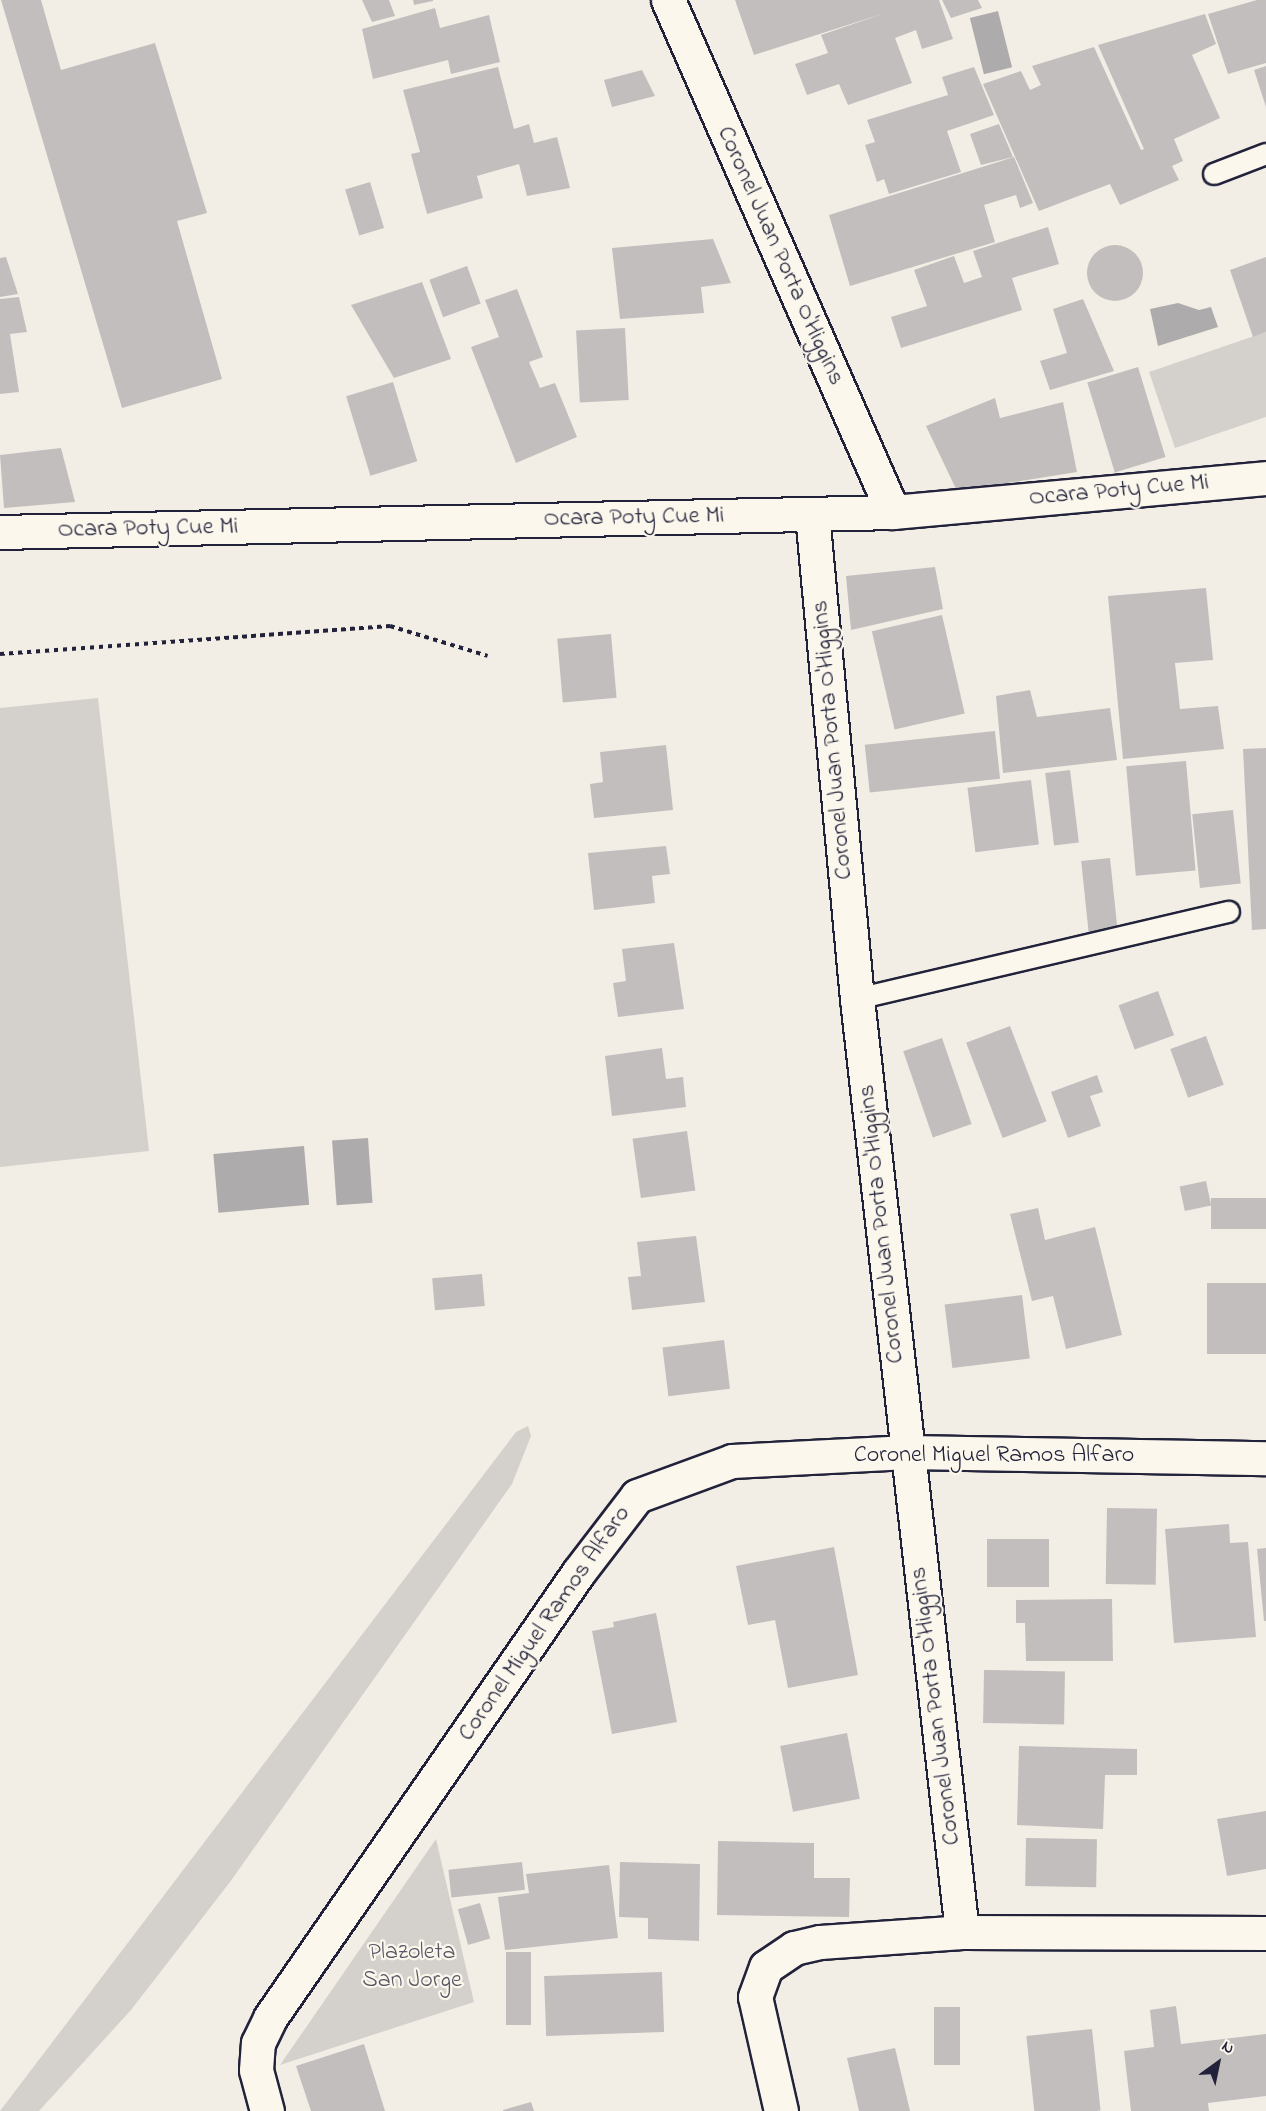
<!DOCTYPE html>
<style>
body{margin:0}
#map{position:relative;width:1266px;height:2111px;overflow:hidden;background:#f2eee5;font-family:"Indie Flower",sans-serif}
div>[style]{position:absolute}
.green>*{inset:0;background:#d4d1cc}
.water>*{inset:0;background:#aeabad;transform-origin:0 0}
.building>*{inset:0;background:#c2bebe;transform-origin:0 0}
.round{border-radius:50%}
.path>*{height:4px;margin-top:-2px;transform-origin:0;background:repeating-linear-gradient(90deg,#22223b 0 4.5px,transparent 0 9px)}
.roads{filter:drop-shadow(2px 0 #22223b) drop-shadow(-2px 0 #22223b) drop-shadow(0 2px #22223b) drop-shadow(0 -2px #22223b)}
.lane>*{height:20px;margin:-10px;padding:0 10px;transform-origin:10px;border-radius:10px;background:#fbf7ec}
.street>*{height:33px;margin:-16.5px;padding:0 16.5px;transform-origin:16.5px;border-radius:16.5px;background:#fbf7ec}
span{translate:-50% -50%;white-space:nowrap;text-align:center;line-height:1.15;-webkit-text-stroke:4.5px #fbf7ec;paint-order:stroke}
.street-label{font-size:24px;color:#22223b}
.park-label{font-size:24px;color:#575766}
.north{position:absolute;left:1188px;top:2033px;width:60px;height:60px;-webkit-text-stroke:4px #fbf7ec;paint-order:stroke;rotate:33deg;font-size:16px;font-weight:700;line-height:24px;text-align:center;color:#22223b}
.north::after{content:'';display:block;margin:auto;width:21px;height:27px;background:#22223b;clip-path:polygon(50% 0,100% 100%,50% 72%,0 100%)}
</style>
<div id="map">
<div class="green">
<div style="clip-path:polygon(1266px 332px,1266px 417px,1175px 448px,1149px 372px)"></div>
<div style="clip-path:polygon(98px 698px,149px 1151px,0 1167px,0 708px)"></div>
<div style="clip-path:polygon(528px 1426px,531px 1436px,512px 1484px,230px 1882px,131px 2010px,39px 2111px,0 2111px,516px 1432px)"></div>
<div style="clip-path:polygon(436px 1839px,474px 2002px,280px 2065px)"></div>
</div>
<div class="water">
<div style="left:998px;top:11px;width:58px;height:29px;rotate:76deg"></div>
<div style="clip-path:polygon(1178px 303px,1199px 310px,1211px 307px,1218px 327px,1158px 346px,1150px 309px)"></div>
<div style="left:368px;top:1138px;width:65px;height:36px;rotate:86deg"></div>
<div style="left:304px;top:1146px;width:59px;height:91px;rotate:85deg"></div>
</div>
<div class="building">
<div style="clip-path:polygon(1px 0,41px 0,61px 70px,155px 43px,207px 213px,177px 221px,222px 379px,122px 408px)"></div>
<div style="clip-path:polygon(362px 0,389px 0,395px 16px,372px 22px)"></div>
<div style="clip-path:polygon(413px 0,433px 0,433px 1px,414px 5px)"></div>
<div style="clip-path:polygon(735px 0,939px 0,953px 39px,922px 49px,916px 30px,895px 38px,912px 83px,848px 105px,839px 84px,807px 95px,795px 64px,828px 53px,821px 35px,885px 13px,754px 55px)"></div>
<div style="clip-path:polygon(942px 0,978px 0,982px 8px,951px 18px)"></div>
<div style="clip-path:polygon(1257px 0,1266px 0,1266px 63px,1228px 74px,1208px 14px)"></div>
<div style="clip-path:polygon(435px 8px,440px 28px,489px 15px,500px 62px,451px 74px,448px 60px,373px 79px,362px 29px)"></div>
<div style="clip-path:polygon(1205px 14px,1216px 44px,1192px 55px,1220px 118px,1174px 139px,1183px 161px,1172px 166px,1179px 180px,1120px 205px,1110px 184px,1039px 211px,983px 84px,1021px 71px,1030px 90px,1041px 85px,1032px 66px,1094px 47px,1141px 150px,1144px 149px,1098px 45px)"></div>
<div style="clip-path:polygon(1266px 66px,1266px 107px,1254px 70px)"></div>
<div style="clip-path:polygon(498px 67px,514px 129px,529px 124px,534px 143px,557px 137px,570px 188px,527px 196px,519px 164px,477px 176px,483px 198px,427px 214px,411px 154px,420px 152px,403px 90px)"></div>
<div style="clip-path:polygon(974px 67px,994px 115px,947px 131px,961px 172px,889px 194px,884px 179px,877px 182px,865px 145px,875px 142px,867px 120px,948px 95px,942px 77px)"></div>
<div style="clip-path:polygon(642px 70px,655px 96px,612px 107px,604px 80px)"></div>
<div style="clip-path:polygon(999px 124px,1013px 157px,981px 165px,970px 134px)"></div>
<div style="clip-path:polygon(1014px 157px,1033px 203px,1020px 208px,1016px 195px,984px 205px,995px 242px,850px 286px,829px 215px)"></div>
<div style="left:370px;top:182px;width:48px;height:26px;rotate:73deg"></div>
<div style="clip-path:polygon(1048px 227px,1059px 264px,1012px 278px,1022px 310px,901px 348px,891px 317px,927px 306px,914px 270px,954px 256px,964px 283px,982px 277px,973px 251px)"></div>
<div style="clip-path:polygon(713px 239px,731px 283px,701px 287px,704px 313px,620px 319px,612px 248px)"></div>
<div class="round" style="left:1087px;top:245px;width:56px;height:56px"></div>
<div style="clip-path:polygon(6px 257px,18px 294px,0 297px,0 258px)"></div>
<div style="clip-path:polygon(1266px 257px,1266px 332px,1253px 337px,1230px 270px)"></div>
<div style="left:467px;top:266px;width:40px;height:40px;rotate:70deg"></div>
<div style="clip-path:polygon(422px 282px,451px 359px,394px 378px,351px 305px)"></div>
<div style="clip-path:polygon(517px 289px,543px 357px,529px 362px,540px 388px,555px 383px,577px 437px,516px 463px,471px 347px,499px 337px,485px 300px)"></div>
<div style="clip-path:polygon(19px 297px,27px 332px,10px 334px,19px 392px,0 394px,0 299px)"></div>
<div style="clip-path:polygon(1083px 299px,1114px 371px,1050px 390px,1040px 361px,1067px 353px,1053px 309px)"></div>
<div style="left:625px;top:328px;width:72px;height:49px;rotate:87deg"></div>
<div style="left:1138px;top:367px;width:94px;height:53px;rotate:73deg"></div>
<div style="left:393px;top:382px;width:83px;height:49px;rotate:73deg"></div>
<div style="clip-path:polygon(995px 398px,1000px 418px,1063px 402px,1077px 472px,957px 491px,926px 426px)"></div>
<div style="clip-path:polygon(61px 448px,75px 502px,4px 508px,0 455px)"></div>
<div style="clip-path:polygon(935px 567px,943px 609px,851px 630px,846px 576px)"></div>
<div style="clip-path:polygon(1206px 588px,1213px 660px,1175px 663px,1180px 709px,1218px 706px,1224px 749px,1123px 759px,1108px 596px)"></div>
<div style="left:942px;top:615px;width:101px;height:72px;rotate:77deg"></div>
<div style="left:611px;top:634px;width:64px;height:54px;rotate:85deg"></div>
<div style="clip-path:polygon(1030px 690px,1037px 717px,1110px 708px,1117px 760px,1003px 773px,996px 696px)"></div>
<div style="left:995px;top:731px;width:48px;height:131px;rotate:84deg"></div>
<div style="clip-path:polygon(666px 745px,673px 810px,594px 818px,590px 784px,603px 782px,600px 752px)"></div>
<div style="clip-path:polygon(1266px 748px,1266px 929px,1252px 930px,1243px 749px)"></div>
<div style="left:1186px;top:761px;width:110px;height:60px;rotate:85deg"></div>
<div style="left:1070px;top:770px;width:73px;height:25px;rotate:83deg"></div>
<div style="left:1031px;top:780px;width:65px;height:64px;rotate:83deg"></div>
<div style="left:1233px;top:810px;width:74px;height:41px;rotate:84deg"></div>
<div style="clip-path:polygon(666px 846px,670px 874px,652px 876px,655px 903px,594px 910px,588px 853px)"></div>
<div style="left:1110px;top:858px;width:73px;height:29px;rotate:84deg"></div>
<div style="clip-path:polygon(674px 943px,684px 1009px,618px 1017px,613px 983px,626px 981px,622px 949px)"></div>
<div style="left:1158px;top:991px;width:47px;height:42px;rotate:70deg"></div>
<div style="left:1010px;top:1026px;width:102px;height:47px;rotate:69deg"></div>
<div style="left:1206px;top:1036px;width:52px;height:38px;rotate:70deg"></div>
<div style="left:942px;top:1038px;width:91px;height:41px;rotate:71deg"></div>
<div style="clip-path:polygon(662px 1048px,666px 1079px,683px 1077px,686px 1107px,612px 1116px,605px 1056px)"></div>
<div style="clip-path:polygon(1097px 1075px,1103px 1092px,1090px 1096px,1101px 1126px,1068px 1138px,1051px 1092px)"></div>
<div style="left:687px;top:1131px;width:60px;height:55px;rotate:82deg"></div>
<div style="left:1206px;top:1181px;width:25px;height:27px;rotate:78deg"></div>
<div style="left:1266px;top:1198px;width:31px;height:55px;rotate:90deg"></div>
<div style="clip-path:polygon(1038px 1208px,1045px 1240px,1095px 1227px,1122px 1335px,1066px 1349px,1053px 1296px,1032px 1301px,1010px 1214px)"></div>
<div style="clip-path:polygon(696px 1236px,705px 1302px,632px 1310px,628px 1277px,641px 1276px,637px 1242px)"></div>
<div style="left:482px;top:1274px;width:32px;height:50px;rotate:85deg"></div>
<div style="left:1266px;top:1283px;width:71px;height:59px;rotate:90deg"></div>
<div style="left:1022px;top:1295px;width:64px;height:78px;rotate:83deg"></div>
<div style="left:724px;top:1340px;width:49px;height:62px;rotate:83deg"></div>
<div style="left:1107px;top:1508px;width:50px;height:76px;rotate:1deg"></div>
<div style="clip-path:polygon(1229px 1524px,1230px 1543px,1248px 1542px,1256px 1637px,1174px 1643px,1165px 1529px)"></div>
<div style="left:1049px;top:1539px;width:48px;height:62px;rotate:90deg"></div>
<div style="clip-path:polygon(834px 1547px,858px 1675px,788px 1688px,775px 1620px,748px 1625px,736px 1566px)"></div>
<div style="clip-path:polygon(1266px 1548px,1266px 1621px,1264px 1621px,1257px 1549px)"></div>
<div style="clip-path:polygon(1112px 1599px,1113px 1661px,1026px 1661px,1025px 1623px,1016px 1623px,1016px 1600px)"></div>
<div style="clip-path:polygon(656px 1613px,677px 1722px,612px 1734px,592px 1631px,614px 1627px,613px 1622px)"></div>
<div style="left:984px;top:1670px;width:81px;height:53px;rotate:1deg"></div>
<div style="left:847px;top:1733px;width:67px;height:68px;rotate:79deg"></div>
<div style="clip-path:polygon(1019px 1746px,1137px 1749px,1137px 1775px,1105px 1775px,1103px 1829px,1017px 1825px)"></div>
<div style="clip-path:polygon(1266px 1811px,1266px 1869px,1227px 1876px,1217px 1819px)"></div>
<div style="left:1026px;top:1838px;width:71px;height:48px;rotate:1deg"></div>
<div style="clip-path:polygon(718px 1841px,814px 1843px,814px 1878px,850px 1878px,849px 1917px,717px 1915px)"></div>
<div style="left:522px;top:1862px;width:28px;height:74px;rotate:84deg"></div>
<div style="clip-path:polygon(620px 1862px,700px 1864px,699px 1941px,648px 1939px,648px 1918px,619px 1917px)"></div>
<div style="clip-path:polygon(609px 1865px,618px 1938px,505px 1950px,498px 1897px,529px 1893px,526px 1874px)"></div>
<div style="left:480px;top:1903px;width:37px;height:23px;rotate:74deg"></div>
<div style="left:506px;top:1952px;width:25px;height:73px"></div>
<div style="left:662px;top:1972px;width:60px;height:118px;rotate:88deg"></div>
<div style="clip-path:polygon(1176px 2006px,1181px 2044px,1266px 2034px,1266px 2096px,1208px 2103px,1209px 2111px,1131px 2111px,1124px 2051px,1154px 2047px,1150px 2010px)"></div>
<div style="left:934px;top:2007px;width:26px;height:58px"></div>
<div style="left:1092px;top:2029px;width:82px;height:66px;rotate:84deg"></div>
<div style="clip-path:polygon(364px 2044px,385px 2111px,311px 2111px,296px 2066px)"></div>
<div style="clip-path:polygon(895px 2048px,910px 2111px,859px 2111px,847px 2058px)"></div>
<div style="clip-path:polygon(531px 2102px,534px 2111px,503px 2111px,503px 2110px)"></div>
</div>
<div class="path">
<div style="left:0;top:654px;width:391px;rotate:-4.1deg"></div>
<div style="left:390px;top:626px;width:102px;rotate:17deg"></div>
</div>
<div class="roads">
<div class="lane">
<div style="left:1214px;top:174px;width:56px;rotate:-21deg"></div>
<div style="left:857px;top:999px;width:382px;rotate:-13.2deg"></div>
</div>
<div class="street">
<div style="left:668px;top:0;width:559px;rotate:66.28deg"></div>
<div style="left:812px;top:514px;width:487px;rotate:84.7deg"></div>
<div style="left:857px;top:999px;width:939px;rotate:83.58deg"></div>
<div style="left:0;top:532px;width:893px;rotate:-1.28deg"></div>
<div style="left:893px;top:512px;width:375px;rotate:-5.2deg"></div>
<div style="left:267px;top:2111px;width:42px;rotate:-105deg"></div>
<div style="left:256px;top:2070px;width:27px;rotate:-86deg"></div>
<div style="left:258px;top:2043px;width:28px;rotate:-64deg"></div>
<div style="left:270px;top:2018px;width:541px;rotate:-55.31deg"></div>
<div style="left:578px;top:1573px;width:97px;rotate:-52.5deg"></div>
<div style="left:637px;top:1496px;width:101px;rotate:-20.2deg"></div>
<div style="left:732px;top:1461px;width:176px;rotate:-2.9deg"></div>
<div style="left:908px;top:1452px;width:358px;rotate:1deg"></div>
<div style="left:781px;top:2111px;width:117px;rotate:-102.8deg"></div>
<div style="left:755px;top:1997px;width:32px;rotate:-70deg"></div>
<div style="left:766px;top:1967px;width:34px;rotate:-34deg"></div>
<div style="left:794px;top:1948px;width:27px;rotate:-13deg"></div>
<div style="left:820px;top:1942px;width:142px;rotate:-4deg"></div>
<div style="left:962px;top:1932px;width:304px;rotate:0.2deg"></div>
</div>
</div>
<div class="street-label">
<span style="left:780px;top:256px;rotate:66deg">Coronel Juan Porta O'Higgins</span>
<span style="left:1119px;top:491px;rotate:-5deg">Ocara Poty Cue Mi</span>
<span style="left:634px;top:518px;rotate:-1deg">Ocara Poty Cue Mi</span>
<span style="left:148px;top:529px;rotate:-1deg">Ocara Poty Cue Mi</span>
<span style="left:833px;top:740px;rotate:-95deg">Coronel Juan Porta O'Higgins</span>
<span style="left:882px;top:1224px;rotate:-96deg">Coronel Juan Porta O'Higgins</span>
<span style="left:994px;top:1456px">Coronel Miguel Ramos Alfaro</span>
<span style="left:545px;top:1624px;rotate:-55deg">Coronel Miguel Ramos Alfaro</span>
<span style="left:936px;top:1706px;rotate:-97deg">Coronel Juan Porta O'Higgins</span>
</div>
<div class="park-label">
<span style="left:412px;top:1967px">Plazoleta<br>San Jorge</span>
</div>
<div class="north">N</div>
</div>
